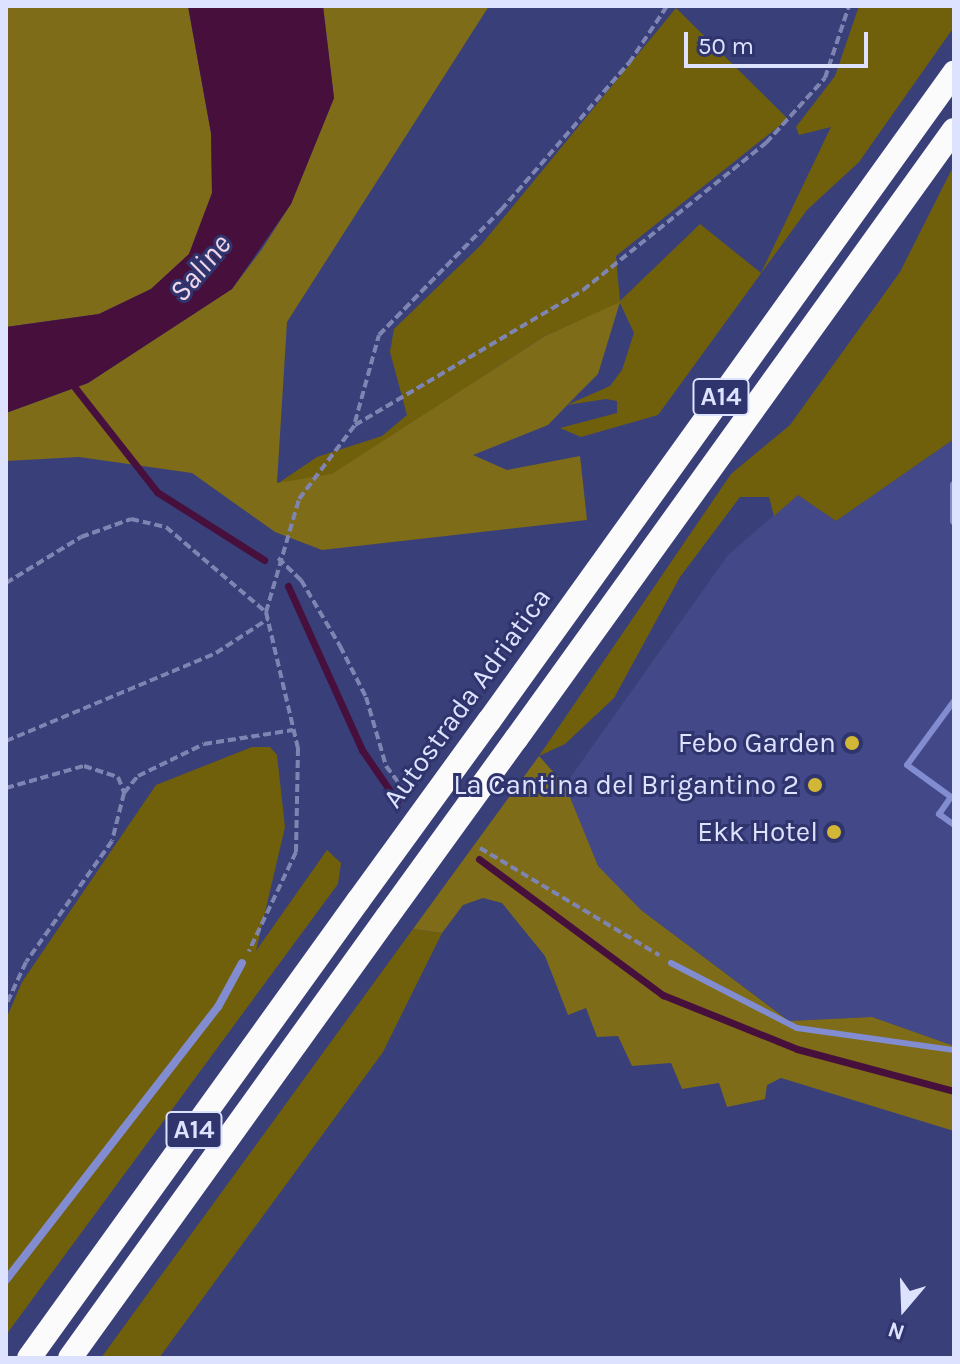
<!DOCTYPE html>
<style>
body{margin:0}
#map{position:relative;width:960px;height:1364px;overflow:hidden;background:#393f79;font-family:Karla,sans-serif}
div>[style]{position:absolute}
.built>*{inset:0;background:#424888}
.green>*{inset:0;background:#70600c}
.forest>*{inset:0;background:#7e6c18}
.water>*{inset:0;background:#47103c}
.stream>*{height:7px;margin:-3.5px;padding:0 3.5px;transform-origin:3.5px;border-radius:3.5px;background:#47103c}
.path>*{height:4px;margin-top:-2px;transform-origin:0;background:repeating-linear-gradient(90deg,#7f85b2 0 8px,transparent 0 12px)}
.lane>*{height:6px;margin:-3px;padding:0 3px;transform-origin:3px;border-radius:3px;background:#828cd1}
.street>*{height:8px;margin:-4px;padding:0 4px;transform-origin:4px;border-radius:4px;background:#828cd1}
.highway>*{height:24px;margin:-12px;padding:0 12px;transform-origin:12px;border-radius:12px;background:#fbfbfb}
.highway-bridge>*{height:24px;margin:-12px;padding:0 12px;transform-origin:12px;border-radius:12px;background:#fbfbfb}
.dots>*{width:22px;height:22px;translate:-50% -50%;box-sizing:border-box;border:4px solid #30346d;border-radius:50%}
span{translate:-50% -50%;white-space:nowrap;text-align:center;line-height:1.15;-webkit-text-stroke:6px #30346d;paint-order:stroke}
.shield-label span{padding:2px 6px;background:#30346d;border:2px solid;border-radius:6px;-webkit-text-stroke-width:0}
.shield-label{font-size:26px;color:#dde3ff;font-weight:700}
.street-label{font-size:28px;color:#dde3ff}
.poi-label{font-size:28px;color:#dde3ff}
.right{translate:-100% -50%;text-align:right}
.water-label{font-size:30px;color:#f1d5e9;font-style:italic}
.frame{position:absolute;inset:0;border:8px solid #dde3ff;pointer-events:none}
.north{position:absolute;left:864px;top:1268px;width:80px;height:80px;-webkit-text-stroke:6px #30346d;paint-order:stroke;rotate:199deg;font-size:22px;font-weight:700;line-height:32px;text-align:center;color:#dde3ff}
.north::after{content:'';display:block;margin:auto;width:28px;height:36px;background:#dde3ff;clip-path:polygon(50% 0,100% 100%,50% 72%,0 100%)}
.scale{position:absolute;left:684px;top:32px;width:184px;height:36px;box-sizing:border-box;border:4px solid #dde3ff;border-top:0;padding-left:10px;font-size:24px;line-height:28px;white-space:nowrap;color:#dde3ff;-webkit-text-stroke:6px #30346d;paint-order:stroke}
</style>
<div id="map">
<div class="built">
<div style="clip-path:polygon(954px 439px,954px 1046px,872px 1017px,790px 1021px,641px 910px,597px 866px,565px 785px,728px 555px,798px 494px,836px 521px)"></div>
</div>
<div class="green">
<div style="clip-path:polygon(859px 6px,954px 6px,954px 27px,859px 162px,807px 210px,658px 415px,581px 437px,560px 428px,617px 413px,617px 401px,606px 399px,567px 405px,610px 386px,622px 370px,634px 333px,620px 303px,545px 336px,332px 475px,277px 484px,317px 457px,382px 436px,407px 415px,390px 352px,394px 329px,481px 245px,676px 8px,788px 119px,616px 256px,620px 301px,700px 224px,761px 273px,831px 127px,799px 135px,796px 127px,835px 76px)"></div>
<div style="clip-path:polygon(954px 165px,954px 439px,836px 521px,798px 495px,774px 516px,769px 497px,740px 497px,680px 577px,614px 698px,565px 744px,539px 756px,731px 474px,790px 425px,900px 272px)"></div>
<div style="clip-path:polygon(252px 747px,270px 747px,277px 755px,285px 827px,256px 951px,327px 850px,341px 863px,338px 884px,6px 1335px,6px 1019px,22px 982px,156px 785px)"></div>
<div style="clip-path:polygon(413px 929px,442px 933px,383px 1052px,159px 1358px,101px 1358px)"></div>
</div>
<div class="forest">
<div style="clip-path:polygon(6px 6px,188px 6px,211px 133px,212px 193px,189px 254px,151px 289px,99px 314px,6px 327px)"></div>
<div style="clip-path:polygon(323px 6px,489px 6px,287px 322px,277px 483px,332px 474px,545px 336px,620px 302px,598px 374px,577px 395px,548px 425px,473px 455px,507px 470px,580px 456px,587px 520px,322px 550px,275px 532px,192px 473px,79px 457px,6px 461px,6px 413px,88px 383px,232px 289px,262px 249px,291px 204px,334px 98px)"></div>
<div style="clip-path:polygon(539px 756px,565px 785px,598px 866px,641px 910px,789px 1021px,872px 1017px,954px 1046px,954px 1131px,781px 1078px,767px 1085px,765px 1099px,727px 1107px,719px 1083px,682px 1089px,671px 1063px,632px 1066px,618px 1036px,597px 1037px,586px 1008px,568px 1015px,545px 956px,502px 903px,483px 898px,463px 905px,442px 933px,413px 929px)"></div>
</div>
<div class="water">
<div style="clip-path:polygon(188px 6px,323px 6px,334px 98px,291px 204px,232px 289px,88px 383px,6px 413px,6px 327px,99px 314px,151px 289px,189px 254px,212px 193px,211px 133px)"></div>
</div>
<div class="stream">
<div style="left:69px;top:380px;width:142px;rotate:51.8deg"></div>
<div style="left:157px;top:492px;width:127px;rotate:32.4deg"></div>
<div style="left:288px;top:586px;width:180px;rotate:65.7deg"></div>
<div style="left:362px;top:750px;width:62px;rotate:55.5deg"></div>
<div style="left:479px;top:859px;width:229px;rotate:36.5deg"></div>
<div style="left:663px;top:995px;width:144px;rotate:21.9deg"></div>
<div style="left:797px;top:1049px;width:163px;rotate:15deg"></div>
</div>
<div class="path">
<div style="left:355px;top:422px;width:90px;rotate:-74.6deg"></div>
<div style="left:379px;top:335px;width:175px;rotate:-45.7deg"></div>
<div style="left:501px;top:210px;width:195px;rotate:-49deg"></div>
<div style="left:629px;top:63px;width:69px;rotate:-56.3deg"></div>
<div style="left:278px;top:558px;width:32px;rotate:44deg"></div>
<div style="left:301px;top:580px;width:77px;rotate:59.4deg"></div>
<div style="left:340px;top:646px;width:57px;rotate:63deg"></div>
<div style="left:366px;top:697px;width:72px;rotate:73.8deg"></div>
<div style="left:386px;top:766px;width:34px;rotate:53deg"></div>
<div style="left:6px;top:583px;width:88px;rotate:-31.5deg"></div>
<div style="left:81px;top:537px;width:53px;rotate:-19.8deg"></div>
<div style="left:131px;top:519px;width:36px;rotate:13deg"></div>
<div style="left:166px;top:527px;width:131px;rotate:40.4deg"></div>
<div style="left:266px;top:612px;width:140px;rotate:76.8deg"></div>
<div style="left:298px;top:748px;width:104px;rotate:91.1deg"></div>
<div style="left:296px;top:852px;width:110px;rotate:115.4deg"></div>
<div style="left:266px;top:612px;width:118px;rotate:-73.7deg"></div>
<div style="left:299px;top:499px;width:93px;rotate:-52.9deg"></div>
<div style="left:355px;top:425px;width:265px;rotate:-30.6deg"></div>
<div style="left:583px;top:290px;width:235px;rotate:-38.8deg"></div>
<div style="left:766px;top:143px;width:88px;rotate:-47.8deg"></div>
<div style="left:825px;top:78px;width:76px;rotate:-71.6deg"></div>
<div style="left:6px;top:741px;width:228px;rotate:-22.7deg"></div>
<div style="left:216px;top:653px;width:62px;rotate:-33.2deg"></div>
<div style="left:6px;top:788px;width:81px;rotate:-15.8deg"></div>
<div style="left:84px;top:766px;width:36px;rotate:18deg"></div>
<div style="left:118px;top:777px;width:17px;rotate:69deg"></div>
<div style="left:124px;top:793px;width:49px;rotate:104deg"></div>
<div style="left:112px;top:841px;width:148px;rotate:125.4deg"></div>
<div style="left:26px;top:962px;width:47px;rotate:114.9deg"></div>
<div style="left:124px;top:793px;width:22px;rotate:-51deg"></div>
<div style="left:138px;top:776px;width:73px;rotate:-25.9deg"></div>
<div style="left:204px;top:744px;width:90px;rotate:-8.9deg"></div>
<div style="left:480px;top:848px;width:209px;rotate:30.9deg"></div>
</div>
<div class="lane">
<div style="left:954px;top:701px;width:79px;rotate:126.3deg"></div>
<div style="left:907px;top:765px;width:54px;rotate:36deg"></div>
<div style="left:951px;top:797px;width:21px;rotate:125deg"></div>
<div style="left:939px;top:814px;width:19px;rotate:36deg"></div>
<div style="left:671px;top:963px;width:142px;rotate:27.3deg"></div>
<div style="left:797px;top:1028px;width:159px;rotate:8deg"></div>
</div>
<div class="street">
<div style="left:954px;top:485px;width:36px;rotate:90deg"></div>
<div style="left:6px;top:1280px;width:346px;rotate:-52.2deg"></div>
<div style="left:218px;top:1007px;width:50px;rotate:-61.4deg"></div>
</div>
<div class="highway">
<div style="left:489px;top:721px;width:798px;rotate:-54.34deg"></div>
<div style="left:516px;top:739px;width:750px;rotate:-54.28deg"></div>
<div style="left:29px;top:1358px;width:563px;rotate:-54.25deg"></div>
<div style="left:70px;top:1358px;width:543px;rotate:-54.29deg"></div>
</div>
<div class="highway-bridge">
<div style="left:358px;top:901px;width:223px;rotate:-54deg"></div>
<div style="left:387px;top:917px;width:220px;rotate:-54.1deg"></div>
</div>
<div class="dots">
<div style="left:852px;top:743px;background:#d2b736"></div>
<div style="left:815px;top:785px;background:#d2b736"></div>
<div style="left:834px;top:832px;background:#d2b736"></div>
</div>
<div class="shield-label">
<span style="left:721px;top:397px">A14</span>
<span style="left:194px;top:1130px">A14</span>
</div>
<div class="street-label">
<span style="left:467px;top:698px;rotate:-54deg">Autostrada Adriatica</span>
</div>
<div class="poi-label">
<span class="right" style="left:836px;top:743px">Febo Garden</span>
<span class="right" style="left:799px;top:785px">La Cantina del Brigantino 2</span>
<span class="right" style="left:818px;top:832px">Ekk Hotel</span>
</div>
<div class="water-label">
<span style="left:200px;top:268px;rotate:-50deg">Saline</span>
</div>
<div class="frame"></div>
<div class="north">N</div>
<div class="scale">50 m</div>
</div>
